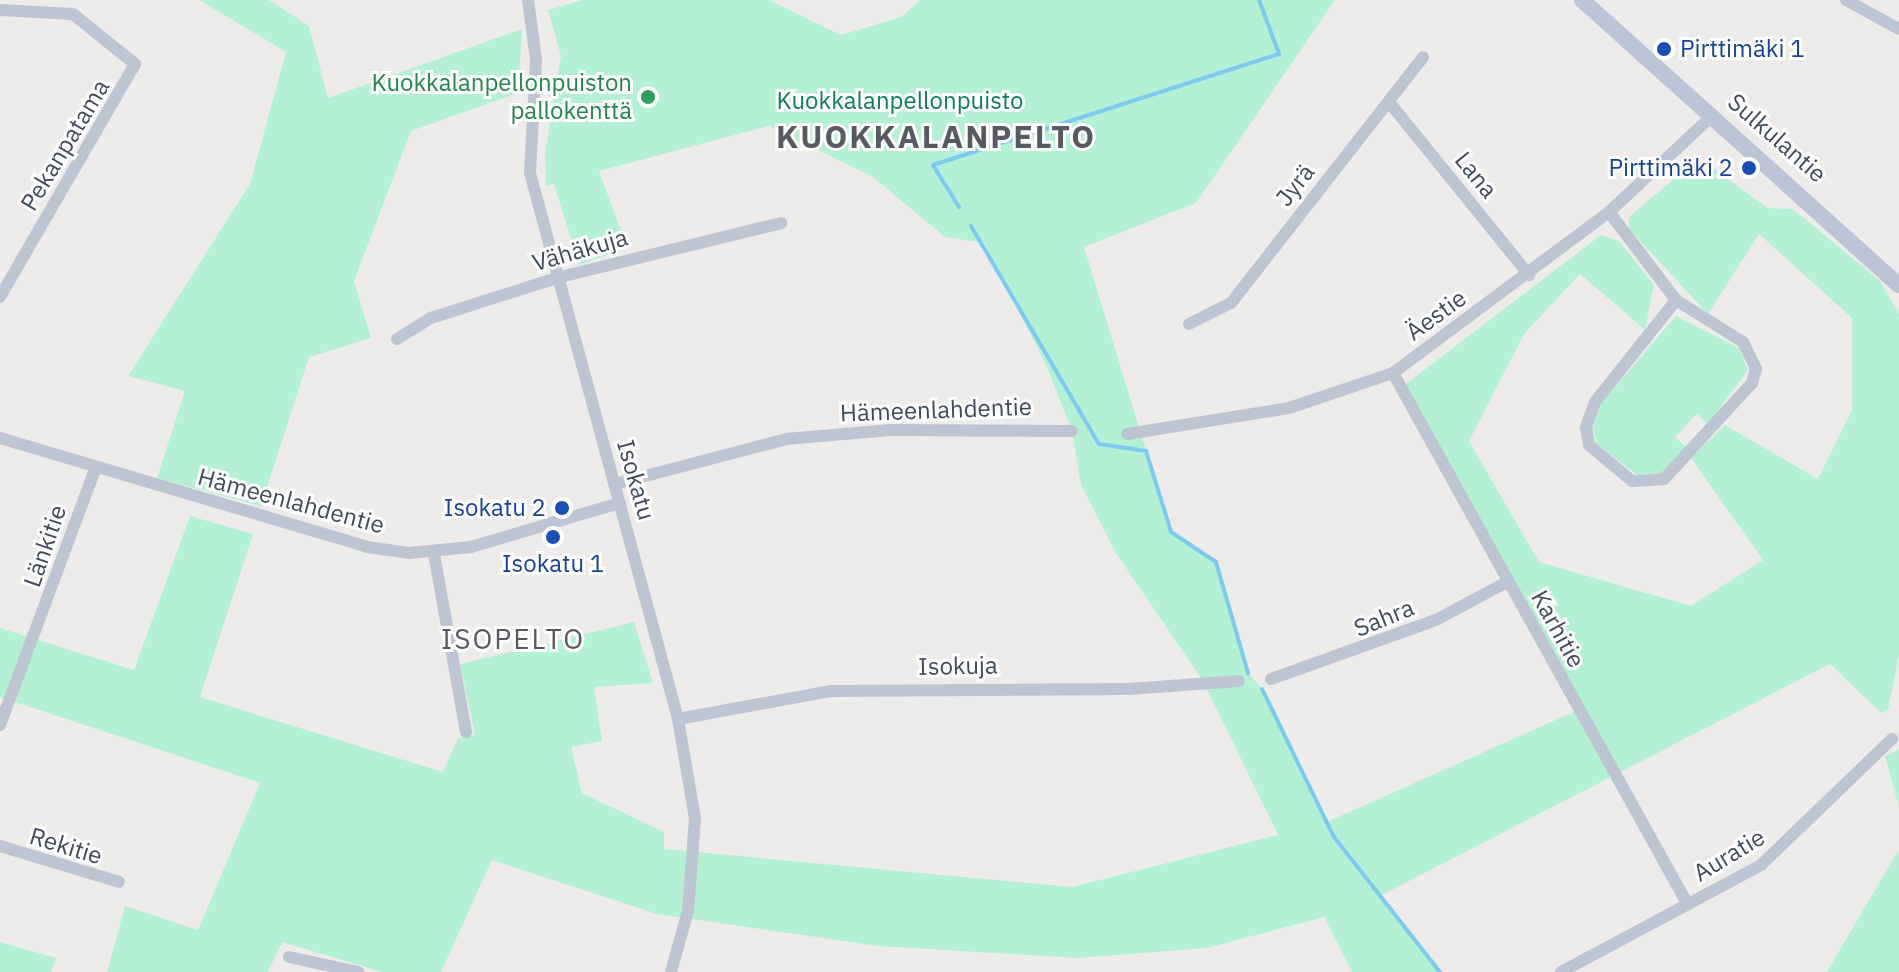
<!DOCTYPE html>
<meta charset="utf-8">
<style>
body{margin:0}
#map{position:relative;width:1899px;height:972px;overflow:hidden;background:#eeebeb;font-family:"IBM Plex Sans",sans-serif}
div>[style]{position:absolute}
.green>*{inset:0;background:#b4f1d4}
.stream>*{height:4px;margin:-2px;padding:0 2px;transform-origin:2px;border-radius:2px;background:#7dc9f2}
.minor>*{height:12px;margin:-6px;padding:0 6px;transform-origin:6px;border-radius:6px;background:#bdc5d2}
.secondary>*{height:16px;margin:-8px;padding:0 8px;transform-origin:8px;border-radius:8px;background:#bbc5d6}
.dots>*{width:22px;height:22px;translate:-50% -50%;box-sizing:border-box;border:4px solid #fff;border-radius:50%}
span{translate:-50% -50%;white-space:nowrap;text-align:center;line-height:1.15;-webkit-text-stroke:6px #fff;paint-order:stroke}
.transit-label{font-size:24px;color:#164399}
.left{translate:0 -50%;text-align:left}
.right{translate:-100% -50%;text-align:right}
.leisure-label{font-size:24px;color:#27864d}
.park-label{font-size:24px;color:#0f7f56}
.street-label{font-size:24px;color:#424b5a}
.quarter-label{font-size:28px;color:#575a61;letter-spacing:2px}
.district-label{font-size:32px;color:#575a61;font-weight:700;letter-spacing:2px}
</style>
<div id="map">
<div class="green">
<div style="clip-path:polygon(199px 0,269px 0,309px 26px,328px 98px,522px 29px,518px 93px,411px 131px,354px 281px,371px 338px,309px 357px,261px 506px,157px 478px,185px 391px,128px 376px,250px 184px,286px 52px)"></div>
<div style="clip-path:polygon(582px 0,769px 0,841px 35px,901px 17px,920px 0,1335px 0,1196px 203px,1084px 247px,1171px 532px,1216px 562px,1244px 667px,1271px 701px,1327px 822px,1578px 710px,1402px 387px,1601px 235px,1619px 241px,1654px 285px,1645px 330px,1580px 274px,1524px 334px,1469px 441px,1539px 562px,1691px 606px,1763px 560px,1691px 458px,1725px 425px,1818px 479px,1852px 410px,1852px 318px,1759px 234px,1708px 314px,1629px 229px,1629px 217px,1699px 158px,1768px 208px,1793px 209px,1880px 281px,1899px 314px,1899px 655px,1888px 710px,1881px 713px,1830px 664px,1380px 896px,1440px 972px,1352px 972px,1324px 917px,1207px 948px,1078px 958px,879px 946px,657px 914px,492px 860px,441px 972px,382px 972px,282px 942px,268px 972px,107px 972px,125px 906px,198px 930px,260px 783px,0 697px,0 628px,134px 670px,190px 516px,253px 534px,200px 697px,443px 772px,458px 738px,475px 735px,460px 664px,634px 622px,653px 683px,594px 687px,602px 741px,571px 747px,582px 793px,664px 832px,664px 849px,1072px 887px,1278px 835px,1203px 681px,1116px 553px,1081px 485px,1072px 431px,1047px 367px,984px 243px,945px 237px,873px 177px,769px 126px,599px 171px,627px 248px,579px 265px,554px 184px,546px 186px,545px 155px,561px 56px,548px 10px)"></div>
<div style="clip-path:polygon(1676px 316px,1739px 348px,1748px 370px,1708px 424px,1697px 414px,1675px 437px,1686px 447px,1662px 473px,1637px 475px,1597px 444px,1593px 427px,1601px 404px)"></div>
<div style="clip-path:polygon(1899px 749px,1899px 807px,1885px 756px)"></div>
<div style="clip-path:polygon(1899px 849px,1899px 972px,1825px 972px,1828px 970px)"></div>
<div style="clip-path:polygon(0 942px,56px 958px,51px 972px,0 972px)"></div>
</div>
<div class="stream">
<div style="left:959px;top:207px;width:49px;rotate:-121.8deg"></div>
<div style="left:933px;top:165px;width:363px;rotate:-17.8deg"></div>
<div style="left:1279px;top:54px;width:58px;rotate:-110.3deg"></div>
<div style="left:971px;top:226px;width:253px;rotate:59.6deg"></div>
<div style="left:1099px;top:444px;width:48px;rotate:8.5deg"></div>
<div style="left:1146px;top:451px;width:85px;rotate:72.8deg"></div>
<div style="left:1171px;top:532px;width:54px;rotate:33.7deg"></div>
<div style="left:1216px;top:562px;width:116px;rotate:73.9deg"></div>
<div style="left:1262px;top:689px;width:165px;rotate:64.1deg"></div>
<div style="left:1334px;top:837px;width:172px;rotate:51.9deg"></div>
</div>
<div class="minor">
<div style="left:528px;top:0;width:60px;rotate:82.3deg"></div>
<div style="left:536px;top:59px;width:114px;rotate:93deg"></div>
<div style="left:530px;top:173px;width:566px;rotate:74.83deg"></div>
<div style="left:678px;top:719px;width:100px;rotate:80.3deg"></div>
<div style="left:695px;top:818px;width:93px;rotate:94.3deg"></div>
<div style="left:688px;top:911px;width:63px;rotate:105.6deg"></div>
<div style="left:1846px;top:0;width:60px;rotate:28.7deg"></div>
<div style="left:0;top:10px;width:73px;rotate:3.1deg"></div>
<div style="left:73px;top:14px;width:80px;rotate:38.9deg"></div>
<div style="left:135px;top:64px;width:269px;rotate:120.1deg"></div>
<div style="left:1389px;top:102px;width:223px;rotate:51deg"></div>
<div style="left:1609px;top:212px;width:111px;rotate:52.7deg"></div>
<div style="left:1676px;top:300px;width:79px;rotate:32.1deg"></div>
<div style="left:1743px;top:342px;width:30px;rotate:64deg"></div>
<div style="left:1756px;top:369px;width:15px;rotate:106deg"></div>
<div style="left:1752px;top:383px;width:130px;rotate:132.5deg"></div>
<div style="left:1664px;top:479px;width:32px;rotate:176deg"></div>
<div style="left:1632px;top:481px;width:56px;rotate:-140.1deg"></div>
<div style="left:1589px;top:445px;width:18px;rotate:-99deg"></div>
<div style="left:1586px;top:427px;width:27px;rotate:-70deg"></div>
<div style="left:1595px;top:402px;width:130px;rotate:-51.5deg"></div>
<div style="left:1189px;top:324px;width:47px;rotate:-26.6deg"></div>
<div style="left:1231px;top:303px;width:312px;rotate:-52deg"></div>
<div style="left:397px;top:339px;width:40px;rotate:-32deg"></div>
<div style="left:431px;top:318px;width:131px;rotate:-17.7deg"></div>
<div style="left:556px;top:278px;width:232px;rotate:-13.7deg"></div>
<div style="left:1393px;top:373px;width:608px;rotate:60.99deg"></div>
<div style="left:1127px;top:434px;width:164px;rotate:-9.1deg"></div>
<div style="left:1289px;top:408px;width:110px;rotate:-18.6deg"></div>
<div style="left:1393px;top:373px;width:269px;rotate:-36.7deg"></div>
<div style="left:1609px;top:212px;width:142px;rotate:-43deg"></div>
<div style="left:0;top:438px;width:383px;rotate:16.5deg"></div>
<div style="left:367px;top:547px;width:42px;rotate:8.1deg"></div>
<div style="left:409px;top:553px;width:62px;rotate:-5.5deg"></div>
<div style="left:471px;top:547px;width:155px;rotate:-16.5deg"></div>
<div style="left:615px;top:484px;width:177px;rotate:-14.7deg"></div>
<div style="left:786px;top:439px;width:105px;rotate:-4.9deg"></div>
<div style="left:891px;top:430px;width:181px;rotate:0.3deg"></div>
<div style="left:434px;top:554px;width:181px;rotate:79.8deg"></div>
<div style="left:1271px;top:679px;width:175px;rotate:-19.7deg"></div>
<div style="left:1436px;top:620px;width:81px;rotate:-28.2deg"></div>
<div style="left:678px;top:719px;width:156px;rotate:-10.4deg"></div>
<div style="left:831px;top:691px;width:298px;rotate:-0.4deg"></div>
<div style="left:1129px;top:689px;width:110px;rotate:-4.2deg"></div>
<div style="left:0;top:725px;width:272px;rotate:-69.6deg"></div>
<div style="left:0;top:846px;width:124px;rotate:16.8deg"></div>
<div style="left:289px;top:957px;width:71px;rotate:12.3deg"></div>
<div style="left:1561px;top:972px;width:227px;rotate:-28.1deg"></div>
<div style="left:1761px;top:865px;width:182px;rotate:-43.9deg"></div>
</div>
<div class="secondary">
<div style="left:1582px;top:0;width:426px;rotate:42deg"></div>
</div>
<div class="dots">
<div style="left:1664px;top:49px;background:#1a4fb4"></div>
<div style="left:648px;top:97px;background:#2e9e5b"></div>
<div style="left:1749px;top:168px;background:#1a4fb4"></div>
<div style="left:562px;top:508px;background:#1a4fb4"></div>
<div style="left:553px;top:537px;background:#1a4fb4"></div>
</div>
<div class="transit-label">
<span class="left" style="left:1680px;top:49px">Pirttimäki 1</span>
<span class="right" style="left:1733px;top:168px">Pirttimäki 2</span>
<span class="right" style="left:546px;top:508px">Isokatu 2</span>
<span style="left:553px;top:564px">Isokatu 1</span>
</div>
<div class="leisure-label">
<span class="right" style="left:632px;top:97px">Kuokkalanpellonpuiston<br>pallokenttä</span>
</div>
<div class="park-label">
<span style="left:900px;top:101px">Kuokkalanpellonpuisto</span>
</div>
<div class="street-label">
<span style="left:1777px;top:138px;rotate:41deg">Sulkulantie</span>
<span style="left:65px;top:145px;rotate:-59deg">Pekanpatama</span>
<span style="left:1476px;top:175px;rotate:51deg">Lana</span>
<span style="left:1295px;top:185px;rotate:-52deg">Jyrä</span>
<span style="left:580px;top:250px;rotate:-16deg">Vähäkuja</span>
<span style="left:1436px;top:315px;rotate:-36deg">Äestie</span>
<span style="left:936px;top:410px;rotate:-2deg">Hämeenlahdentie</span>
<span style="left:636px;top:480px;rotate:74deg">Isokatu</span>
<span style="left:291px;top:501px;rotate:15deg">Hämeenlahdentie</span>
<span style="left:45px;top:546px;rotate:-71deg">Länkitie</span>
<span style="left:1384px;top:618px;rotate:-22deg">Sahra</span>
<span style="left:1558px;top:629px;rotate:61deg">Karhitie</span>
<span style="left:958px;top:666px;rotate:-1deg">Isokuja</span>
<span style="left:66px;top:846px;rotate:17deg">Rekitie</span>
<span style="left:1729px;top:855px;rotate:-31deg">Auratie</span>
</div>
<div class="quarter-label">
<span style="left:513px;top:639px">ISOPELTO</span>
</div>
<div class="district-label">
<span style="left:936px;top:136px">KUOKKALANPELTO</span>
</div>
</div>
